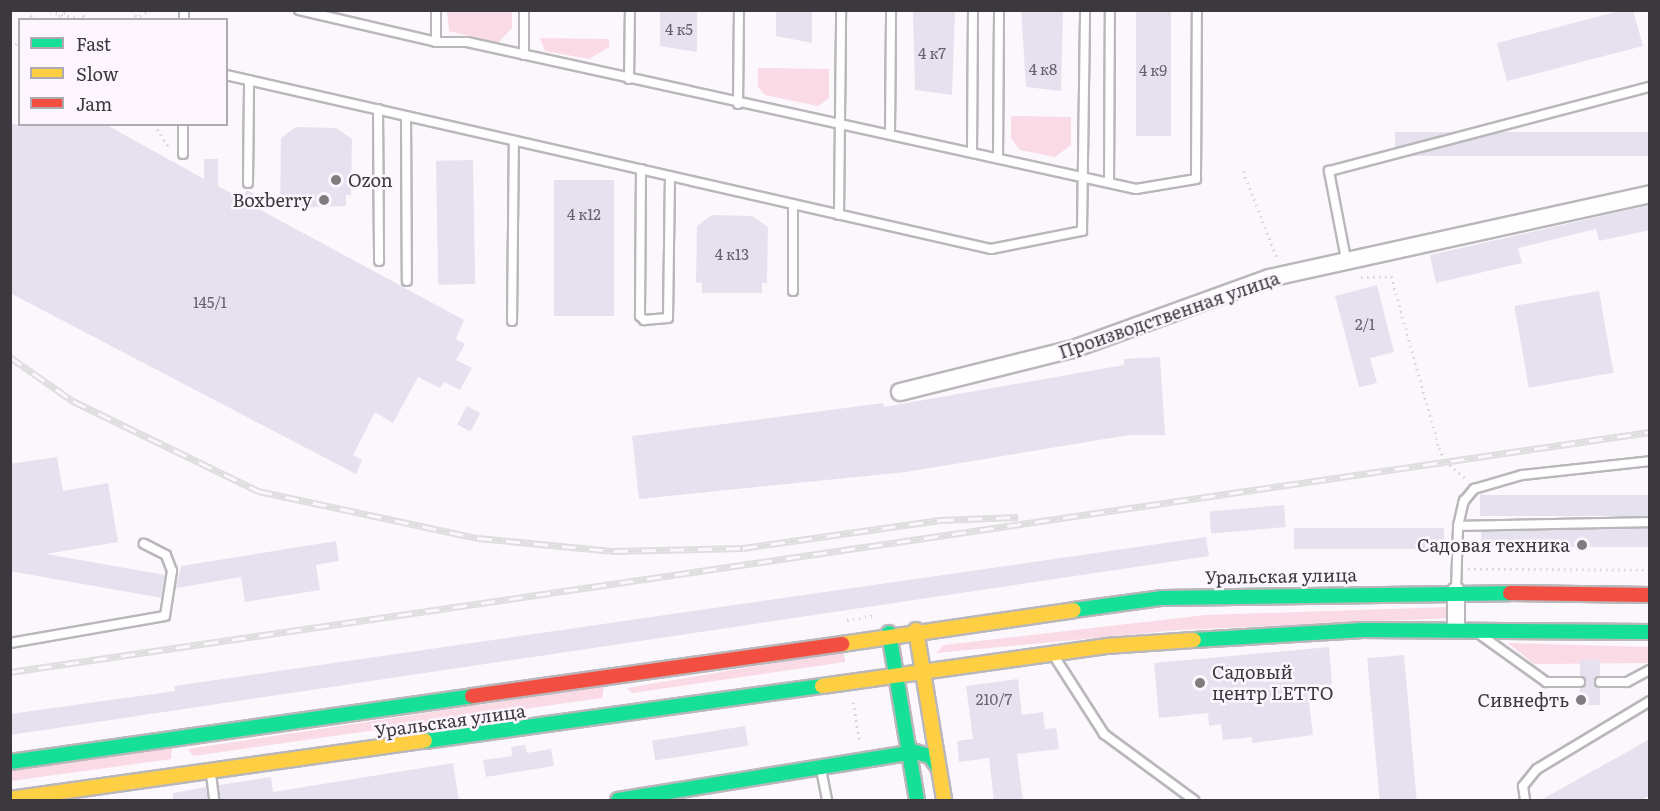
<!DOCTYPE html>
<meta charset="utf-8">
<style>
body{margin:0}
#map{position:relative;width:1660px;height:811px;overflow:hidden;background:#fbf7fc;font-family:Literata,serif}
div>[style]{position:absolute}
.green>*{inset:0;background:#f9dae5}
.building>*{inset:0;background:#e6e1ef;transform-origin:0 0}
.path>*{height:3px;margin-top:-1.5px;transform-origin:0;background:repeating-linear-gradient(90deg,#d7d6d9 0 1.5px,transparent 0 6px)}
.roads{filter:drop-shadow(2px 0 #bab7bb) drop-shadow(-2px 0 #bab7bb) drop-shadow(0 2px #bab7bb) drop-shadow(0 -2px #bab7bb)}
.lane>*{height:8px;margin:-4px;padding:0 4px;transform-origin:4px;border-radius:4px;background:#fefeff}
.street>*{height:16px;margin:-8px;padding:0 8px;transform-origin:8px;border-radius:8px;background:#fefeff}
.fast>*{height:14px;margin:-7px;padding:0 7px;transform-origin:7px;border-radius:7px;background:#16e098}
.slow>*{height:14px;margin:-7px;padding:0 7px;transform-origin:7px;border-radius:7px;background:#ffcf43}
.jam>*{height:14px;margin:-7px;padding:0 7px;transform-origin:7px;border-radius:7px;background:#f24e42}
.rail>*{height:7px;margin-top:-3.5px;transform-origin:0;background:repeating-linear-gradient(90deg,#fcf5fe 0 14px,#dfdedf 0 28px);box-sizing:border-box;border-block:2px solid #dfdedf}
.dots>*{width:16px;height:16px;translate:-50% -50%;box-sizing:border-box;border:3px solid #fcf5fe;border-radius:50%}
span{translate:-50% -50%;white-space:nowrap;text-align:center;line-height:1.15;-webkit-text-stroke:5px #fcf5fe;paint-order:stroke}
.number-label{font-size:15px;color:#66636a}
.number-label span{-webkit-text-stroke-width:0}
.poi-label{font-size:18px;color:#3c393e}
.left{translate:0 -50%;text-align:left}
.right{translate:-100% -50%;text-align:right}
.street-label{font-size:18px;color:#3c393e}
.frame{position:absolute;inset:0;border:12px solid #3c393e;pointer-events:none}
.legend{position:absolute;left:18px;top:18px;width:210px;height:108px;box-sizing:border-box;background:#fcf5fe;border:2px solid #afaab1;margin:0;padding:8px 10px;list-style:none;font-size:18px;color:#3c393e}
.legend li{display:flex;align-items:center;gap:12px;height:30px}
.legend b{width:30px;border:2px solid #afaab1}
</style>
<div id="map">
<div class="green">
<div style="clip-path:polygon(447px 11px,512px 11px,512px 28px,498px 43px,449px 31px)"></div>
<div style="clip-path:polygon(540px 38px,609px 39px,609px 47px,589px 59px,545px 51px)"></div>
<div style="clip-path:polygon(758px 68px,829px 69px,829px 98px,818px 106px,765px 95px,758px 87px)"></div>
<div style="clip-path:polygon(1011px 116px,1071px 117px,1071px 145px,1055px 157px,1020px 150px,1011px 138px)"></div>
<div style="clip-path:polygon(1451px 607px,1451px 618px,1178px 630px,936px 653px,944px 645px,1206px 615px)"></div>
<div style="clip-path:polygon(1508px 643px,1649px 647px,1649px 663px,1534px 664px)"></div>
<div style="clip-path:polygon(844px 651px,845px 662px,632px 693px,627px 688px)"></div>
<div style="clip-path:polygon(604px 686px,602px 698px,193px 756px,188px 749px)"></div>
<div style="clip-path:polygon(172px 747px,171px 759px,11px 781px,10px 767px)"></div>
</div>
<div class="building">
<div style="clip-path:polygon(660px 10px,697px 10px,697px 52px,660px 46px)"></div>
<div style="clip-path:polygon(776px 10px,812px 10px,812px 43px,776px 36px)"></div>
<div style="clip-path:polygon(1021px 10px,1063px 10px,1061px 91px,1026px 87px)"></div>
<div style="left:1136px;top:10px;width:35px;height:126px"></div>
<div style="clip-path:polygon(1623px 10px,1633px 10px,1643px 46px,1507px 81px,1497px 43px)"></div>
<div style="clip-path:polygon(913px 11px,955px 11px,952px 95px,915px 90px)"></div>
<div style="clip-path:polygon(10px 124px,105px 124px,204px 179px,204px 159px,218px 159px,218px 186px,242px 199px,247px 190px,279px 208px,257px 208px,464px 320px,456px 339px,465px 344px,456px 360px,472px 368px,460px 390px,444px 382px,440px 388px,418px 377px,393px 423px,375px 412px,353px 455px,362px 460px,356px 474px,10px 293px)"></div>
<div style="clip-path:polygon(296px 127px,336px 128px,352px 139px,351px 195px,346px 195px,346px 206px,280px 208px,281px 138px)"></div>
<div style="left:1650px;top:132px;width:24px;height:255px;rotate:90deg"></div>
<div style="left:473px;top:160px;width:124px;height:37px;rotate:89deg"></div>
<div style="left:554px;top:180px;width:60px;height:136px"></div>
<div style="clip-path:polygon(1650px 205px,1650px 230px,1599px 241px,1596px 229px,1518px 248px,1522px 263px,1436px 283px,1430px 255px)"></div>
<div style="clip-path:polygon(712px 215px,752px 216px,768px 227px,767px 283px,762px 283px,762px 293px,702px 293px,702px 283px,696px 282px,697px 226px)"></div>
<div style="clip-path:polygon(1377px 285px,1394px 352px,1370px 358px,1377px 383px,1359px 387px,1335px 296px)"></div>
<div style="left:1599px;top:291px;width:83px;height:86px;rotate:80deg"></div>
<div style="clip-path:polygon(1160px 357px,1165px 435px,1129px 435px,906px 472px,639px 499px,632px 436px,883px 403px,884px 407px,1124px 365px,1124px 359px)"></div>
<div style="left:467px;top:406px;width:15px;height:21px;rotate:28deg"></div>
<div style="clip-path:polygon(57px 457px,63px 491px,108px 483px,118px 542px,10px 560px,10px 464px)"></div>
<div style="left:1650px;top:495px;width:21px;height:170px;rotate:90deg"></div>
<div style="left:1284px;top:505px;width:22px;height:75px;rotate:85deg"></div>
<div style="left:1294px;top:528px;width:150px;height:21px"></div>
<div style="left:1650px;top:528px;width:19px;height:169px;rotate:90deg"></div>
<div style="clip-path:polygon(1206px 537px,1209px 556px,10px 735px,10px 714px,175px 691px,174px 686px)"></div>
<div style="clip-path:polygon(336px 541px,339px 561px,316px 565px,320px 590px,245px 602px,241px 577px,176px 588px,181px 566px)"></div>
<div style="left:165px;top:575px;width:23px;height:157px;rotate:100deg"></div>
<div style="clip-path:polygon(1329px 647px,1332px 684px,1307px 686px,1313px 735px,1252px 743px,1252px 737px,1223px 740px,1221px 724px,1209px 726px,1208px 713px,1159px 718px,1154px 663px)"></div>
<div style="left:1404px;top:655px;width:147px;height:37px;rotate:85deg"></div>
<div style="clip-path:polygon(1580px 660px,1600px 660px,1600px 676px,1594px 681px,1600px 688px,1600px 705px,1579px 705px,1580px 688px,1586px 683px,1580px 676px)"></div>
<div style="clip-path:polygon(1018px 679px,1022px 715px,1043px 712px,1045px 729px,1056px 728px,1059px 749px,1017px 754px,1023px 801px,994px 801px,989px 758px,959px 762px,957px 741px,973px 739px,966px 686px)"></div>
<div style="left:745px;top:726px;width:20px;height:94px;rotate:81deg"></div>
<div style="clip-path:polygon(1650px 739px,1650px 795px,1640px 801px,1539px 801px)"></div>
<div style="clip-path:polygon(525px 745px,527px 753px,551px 749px,554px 766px,486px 777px,483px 760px,512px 756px,511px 747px)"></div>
<div style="clip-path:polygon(453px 763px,459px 801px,220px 801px,219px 785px,252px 780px,271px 777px,273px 792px)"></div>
<div style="clip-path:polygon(206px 787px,208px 801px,173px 801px,173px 793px)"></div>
</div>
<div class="path">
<div style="left:28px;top:10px;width:11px;rotate:63deg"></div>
<div style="left:44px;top:10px;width:41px;rotate:14deg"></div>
<div style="left:80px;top:10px;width:12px;rotate:59deg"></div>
<div style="left:132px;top:10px;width:9px;rotate:58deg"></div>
<div style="left:54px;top:20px;width:17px;rotate:-36deg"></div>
<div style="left:135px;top:20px;width:17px;rotate:-36deg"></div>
<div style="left:10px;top:47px;width:11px;rotate:-27deg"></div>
<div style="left:154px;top:124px;width:28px;rotate:58deg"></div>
<div style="left:1243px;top:171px;width:93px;rotate:68.7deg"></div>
<div style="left:1361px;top:277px;width:30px;rotate:-2deg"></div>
<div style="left:1391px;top:276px;width:179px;rotate:74.4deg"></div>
<div style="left:1439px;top:448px;width:14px;rotate:65deg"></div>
<div style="left:1445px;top:461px;width:30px;rotate:40deg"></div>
<div style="left:1468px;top:569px;width:182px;rotate:0.3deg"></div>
<div style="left:847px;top:620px;width:29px;rotate:-10deg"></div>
<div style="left:853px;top:702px;width:39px;rotate:80deg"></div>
</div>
<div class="roads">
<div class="lane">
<div style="left:299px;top:10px;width:141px;rotate:13.1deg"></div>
<div style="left:436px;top:42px;width:31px"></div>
<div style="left:467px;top:42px;width:685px;rotate:12.39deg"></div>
<div style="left:1136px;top:189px;width:61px;rotate:-9.5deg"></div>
<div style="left:1196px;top:179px;width:169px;rotate:-89.7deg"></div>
<div style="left:184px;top:20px;width:10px;rotate:-90deg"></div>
<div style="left:436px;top:42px;width:32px;rotate:-90deg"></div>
<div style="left:524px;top:55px;width:45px;rotate:-90deg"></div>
<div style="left:226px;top:75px;width:785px;rotate:12.81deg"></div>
<div style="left:991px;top:249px;width:93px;rotate:-11.2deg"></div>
<div style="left:1082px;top:231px;width:221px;rotate:-89.2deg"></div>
<div style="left:629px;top:79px;width:69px;rotate:-89.2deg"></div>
<div style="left:738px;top:104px;width:94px;rotate:-89.4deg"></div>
<div style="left:378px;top:109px;width:152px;rotate:89.6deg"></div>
<div style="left:406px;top:116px;width:165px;rotate:89.7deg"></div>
<div style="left:890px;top:133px;width:123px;rotate:-89.5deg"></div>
<div style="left:972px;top:152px;width:142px;rotate:-89.6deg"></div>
<div style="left:183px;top:154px;width:30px;rotate:-90deg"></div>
<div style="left:998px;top:158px;width:148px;rotate:-89.6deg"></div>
<div style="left:641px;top:169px;width:147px;rotate:90.4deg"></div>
<div style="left:640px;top:316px;width:6px;rotate:45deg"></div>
<div style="left:644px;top:320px;width:24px;rotate:-5deg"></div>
<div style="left:668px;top:318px;width:142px;rotate:-89.2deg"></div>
<div style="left:248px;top:183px;width:103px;rotate:-89.4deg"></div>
<div style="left:1109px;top:183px;width:173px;rotate:-89.7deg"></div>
<div style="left:839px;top:215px;width:205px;rotate:-89.4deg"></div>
<div style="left:1347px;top:264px;width:95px;rotate:-101deg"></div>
<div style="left:1329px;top:171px;width:332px;rotate:-14.7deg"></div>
<div style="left:793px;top:291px;width:87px;rotate:-90deg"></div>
<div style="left:512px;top:321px;width:180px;rotate:-89.4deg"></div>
<div style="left:1458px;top:526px;width:192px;rotate:-1.2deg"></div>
<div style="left:1456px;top:591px;width:65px;rotate:-88.2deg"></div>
<div style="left:1458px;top:526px;width:26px;rotate:-77deg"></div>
<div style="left:1464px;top:501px;width:16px;rotate:-50deg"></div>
<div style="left:1474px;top:489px;width:50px;rotate:-16.3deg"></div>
<div style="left:1522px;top:475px;width:129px;rotate:-6.2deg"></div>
<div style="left:1482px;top:636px;width:79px;rotate:35.7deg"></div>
<div style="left:1546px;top:682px;width:34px"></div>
<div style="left:10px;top:643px;width:157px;rotate:-9.9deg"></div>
<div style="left:165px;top:616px;width:46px;rotate:-81.2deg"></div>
<div style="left:172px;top:571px;width:17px;rotate:-111deg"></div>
<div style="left:166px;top:555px;width:25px;rotate:-153deg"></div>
<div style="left:1054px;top:656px;width:93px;rotate:57.3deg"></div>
<div style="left:1104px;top:734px;width:112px;rotate:36.3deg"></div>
<div style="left:1600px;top:682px;width:27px"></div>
<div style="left:1627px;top:682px;width:26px;rotate:-28deg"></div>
<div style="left:821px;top:769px;width:32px;rotate:79deg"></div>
<div style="left:211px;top:774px;width:26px;rotate:83deg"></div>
<div style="left:1525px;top:800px;width:14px;rotate:-98deg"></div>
<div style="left:1523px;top:786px;width:22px;rotate:-51deg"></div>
<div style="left:1537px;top:769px;width:132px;rotate:-31deg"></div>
</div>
<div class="street">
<div style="left:900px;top:392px;width:178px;rotate:-14deg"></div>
<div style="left:1073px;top:349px;width:208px;rotate:-19.9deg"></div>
<div style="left:1269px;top:278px;width:390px;rotate:-12.4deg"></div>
<div style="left:1456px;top:591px;width:38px;rotate:90deg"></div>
</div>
<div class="fast">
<div style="left:1074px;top:610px;width:89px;rotate:-7.8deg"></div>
<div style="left:1162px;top:598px;width:348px;rotate:-0.8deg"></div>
<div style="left:889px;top:633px;width:169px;rotate:80.5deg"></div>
<div style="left:1194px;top:640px;width:166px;rotate:-3.4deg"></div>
<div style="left:1360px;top:630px;width:290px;rotate:0.4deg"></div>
<div style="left:425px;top:741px;width:401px;rotate:-7.9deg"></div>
<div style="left:10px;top:762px;width:467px;rotate:-8.1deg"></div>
<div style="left:618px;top:800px;width:301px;rotate:-9.2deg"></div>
<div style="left:915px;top:752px;width:16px;rotate:15deg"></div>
<div style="left:930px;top:756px;width:14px;rotate:54deg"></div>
</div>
<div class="slow">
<div style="left:916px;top:630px;width:172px;rotate:80.6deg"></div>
<div style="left:842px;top:644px;width:234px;rotate:-8.3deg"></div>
<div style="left:822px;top:686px;width:287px;rotate:-8deg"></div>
<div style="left:1106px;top:646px;width:88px;rotate:-3.9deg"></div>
<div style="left:10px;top:799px;width:419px;rotate:-8deg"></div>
</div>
<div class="jam">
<div style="left:1510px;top:593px;width:140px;rotate:0.8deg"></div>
<div style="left:472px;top:696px;width:374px;rotate:-8deg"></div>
</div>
</div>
<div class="rail">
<div style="left:10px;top:357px;width:77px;rotate:34.9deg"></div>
<div style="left:73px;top:401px;width:206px;rotate:25.9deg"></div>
<div style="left:258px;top:491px;width:225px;rotate:12.1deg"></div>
<div style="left:478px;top:538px;width:137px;rotate:5.5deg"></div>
<div style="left:614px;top:551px;width:129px;rotate:-1.3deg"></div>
<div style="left:743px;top:548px;width:199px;rotate:-8.1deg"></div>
<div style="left:940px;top:520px;width:78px;rotate:-2.2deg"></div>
<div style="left:10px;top:672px;width:1657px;rotate:-8.33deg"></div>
</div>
<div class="dots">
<div style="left:336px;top:180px;background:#7f7c80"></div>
<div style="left:324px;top:200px;background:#7f7c80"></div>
<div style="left:1582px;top:545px;background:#7f7c80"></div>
<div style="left:1200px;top:683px;background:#7f7c80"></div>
<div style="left:1581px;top:700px;background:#7f7c80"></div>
</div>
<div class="number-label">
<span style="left:679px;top:29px">4 к5</span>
<span style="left:932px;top:53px">4 к7</span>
<span style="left:1043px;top:69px">4 к8</span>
<span style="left:1153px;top:70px">4 к9</span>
<span style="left:584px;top:214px">4 к12</span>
<span style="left:732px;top:254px">4 к13</span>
<span style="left:210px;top:302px">145/1</span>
<span style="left:1365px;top:324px">2/1</span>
<span style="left:994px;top:699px">210/7</span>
</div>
<div class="poi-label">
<span class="left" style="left:348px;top:180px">Ozon</span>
<span class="right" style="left:312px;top:200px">Boxberry</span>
<span class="right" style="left:1570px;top:545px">Садовая техника</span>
<span class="left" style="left:1212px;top:683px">Садовый<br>центр LETTO</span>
<span class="right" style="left:1569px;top:700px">Сивнефть</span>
</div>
<div class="street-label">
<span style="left:1169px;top:315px;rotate:-19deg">Производственная улица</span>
<span style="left:1281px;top:576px;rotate:-1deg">Уральская улица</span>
<span style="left:450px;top:721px;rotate:-8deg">Уральская улица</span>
</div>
<div class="frame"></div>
<ul class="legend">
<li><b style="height:8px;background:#16e098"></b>Fast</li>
<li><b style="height:8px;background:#ffcf43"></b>Slow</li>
<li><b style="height:8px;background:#f24e42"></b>Jam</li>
</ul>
</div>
